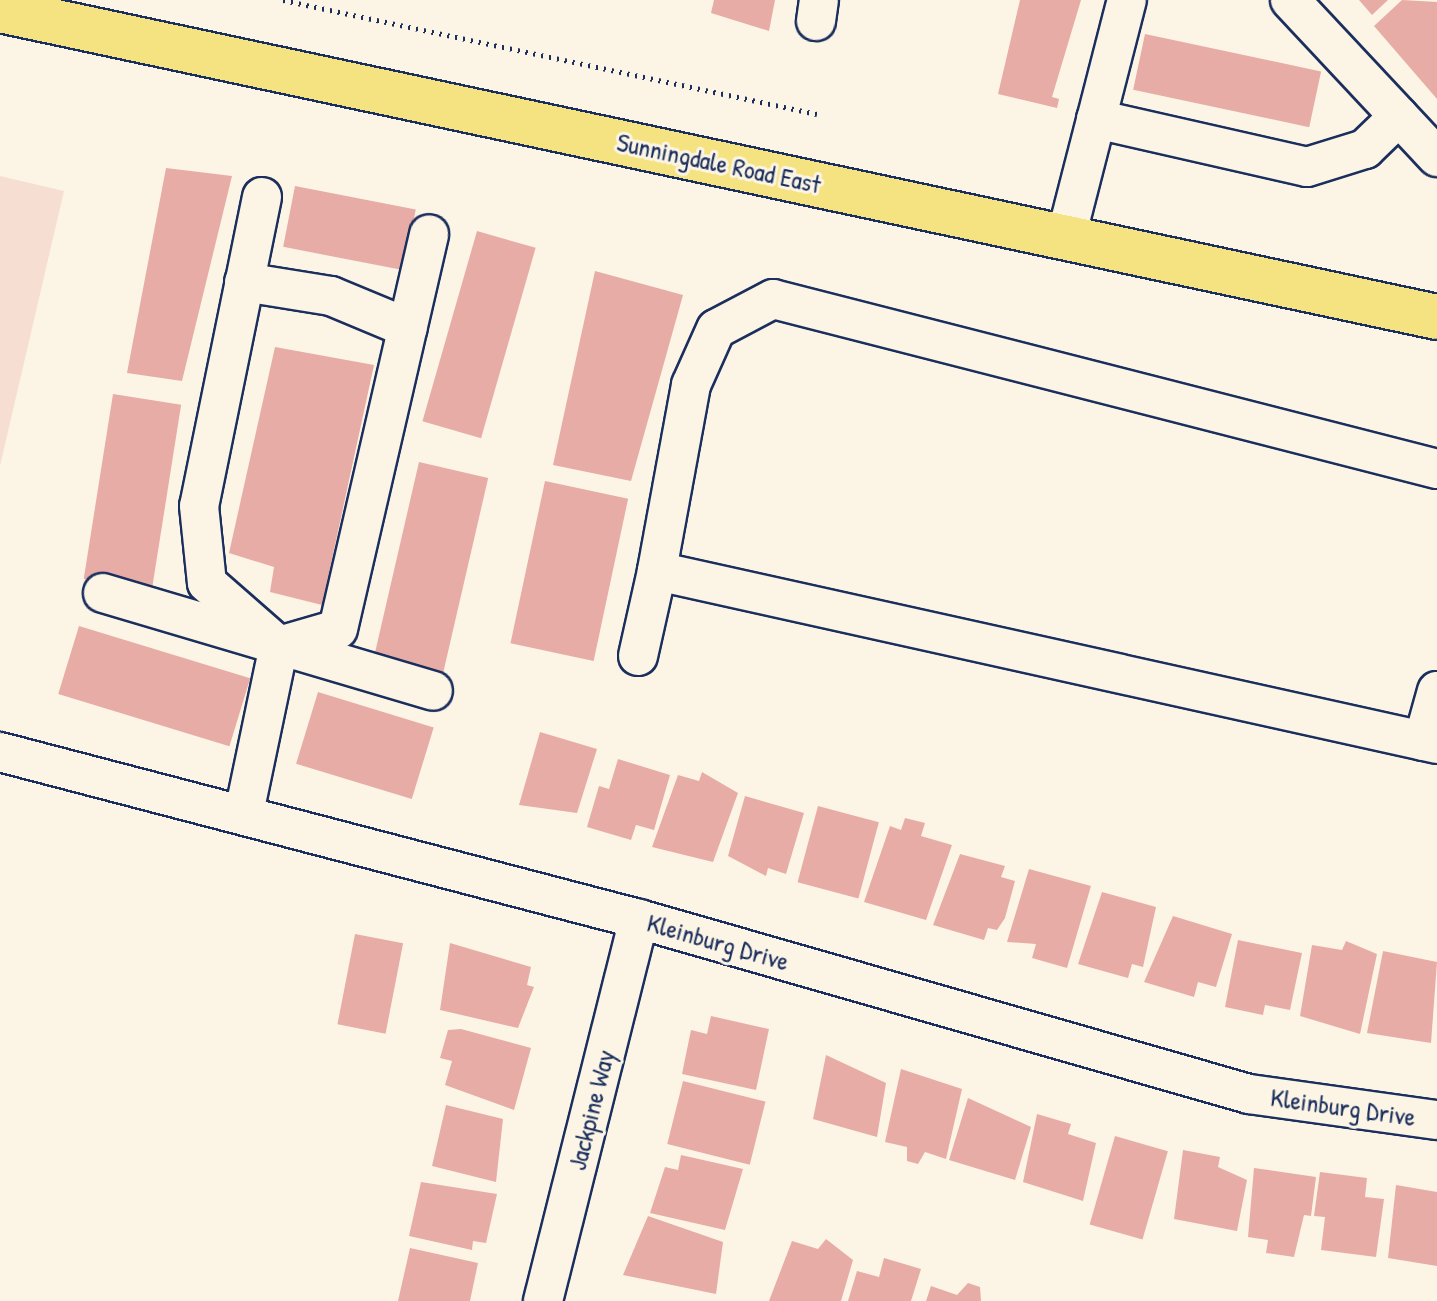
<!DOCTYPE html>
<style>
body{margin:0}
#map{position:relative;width:1437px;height:1301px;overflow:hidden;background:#fcf5e5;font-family:"Patrick Hand",sans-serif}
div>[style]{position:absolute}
.built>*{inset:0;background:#f6dfd2}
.building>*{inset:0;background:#e7aca6;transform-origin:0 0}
.path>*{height:5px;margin-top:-2.5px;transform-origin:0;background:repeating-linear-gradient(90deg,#1b2f5e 0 2px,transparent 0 8px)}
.roads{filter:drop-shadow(2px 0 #1b2f5e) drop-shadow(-2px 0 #1b2f5e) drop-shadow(0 2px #1b2f5e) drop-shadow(0 -2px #1b2f5e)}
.minor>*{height:38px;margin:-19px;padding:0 19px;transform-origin:19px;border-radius:19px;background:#fcf5e5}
.major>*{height:44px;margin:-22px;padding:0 22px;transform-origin:22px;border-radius:22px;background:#f5e382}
span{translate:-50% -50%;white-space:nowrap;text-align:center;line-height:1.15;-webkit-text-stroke:6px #fcf5e5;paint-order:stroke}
.street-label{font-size:26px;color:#1b2f5e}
</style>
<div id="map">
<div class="built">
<div style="clip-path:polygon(0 176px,64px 191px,0 466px)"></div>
</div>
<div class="building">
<div style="clip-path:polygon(714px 0,775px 0,769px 31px,711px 13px)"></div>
<div style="clip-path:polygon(1020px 0,1081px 0,1052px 97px,1059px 99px,1057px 108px,998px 94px)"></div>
<div style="clip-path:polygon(1359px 0,1388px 0,1372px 15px)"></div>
<div style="clip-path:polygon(1402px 0,1437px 2px,1437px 99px,1374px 26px)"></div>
<div style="left:1145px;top:34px;width:180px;height:57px;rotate:12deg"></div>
<div style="clip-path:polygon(166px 168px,232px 176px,182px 381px,127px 373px)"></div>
<div style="left:295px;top:186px;width:123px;height:62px;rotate:11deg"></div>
<div style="left:477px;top:231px;width:61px;height:198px;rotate:16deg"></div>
<div style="clip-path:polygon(595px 271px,683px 295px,631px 481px,553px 465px)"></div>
<div style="clip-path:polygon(275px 347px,374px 365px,322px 605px,270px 592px,274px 567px,229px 553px)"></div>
<div style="left:113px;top:394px;width:69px;height:187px;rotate:9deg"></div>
<div style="left:419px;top:462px;width:71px;height:199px;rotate:13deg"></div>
<div style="left:545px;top:481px;width:85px;height:166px;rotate:12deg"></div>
<div style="left:79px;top:626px;width:179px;height:71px;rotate:17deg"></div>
<div style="left:318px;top:692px;width:121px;height:75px;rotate:17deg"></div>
<div style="clip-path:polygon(540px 732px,597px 749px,577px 813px,519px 805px)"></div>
<div style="clip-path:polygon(618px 759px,670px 775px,654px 830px,636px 825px,631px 840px,587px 827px,599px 786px,609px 789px)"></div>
<div style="clip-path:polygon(702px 772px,738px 793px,713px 862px,652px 847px,678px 775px,699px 781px)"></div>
<div style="clip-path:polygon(745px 796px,804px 813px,786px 874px,768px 868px,766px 876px,728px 856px)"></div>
<div style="left:818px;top:806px;width:63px;height:79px;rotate:15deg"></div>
<div style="clip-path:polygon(905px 818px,925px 823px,921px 836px,952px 845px,926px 920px,864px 902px,890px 826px,901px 830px)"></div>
<div style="clip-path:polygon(960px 854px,1005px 866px,1001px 877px,1015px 881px,1005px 918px,997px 930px,988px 928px,984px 940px,933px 925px)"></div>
<div style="clip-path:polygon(1029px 869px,1091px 886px,1067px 968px,1032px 958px,1036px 944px,1007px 942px)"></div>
<div style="clip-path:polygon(1102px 892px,1156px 907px,1143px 967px,1132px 964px,1128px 978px,1078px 964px)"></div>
<div style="clip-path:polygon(1173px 916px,1232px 934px,1216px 987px,1198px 982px,1194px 997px,1144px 982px)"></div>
<div style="left:355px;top:934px;width:49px;height:92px;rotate:11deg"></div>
<div style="clip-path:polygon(1238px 940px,1302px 953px,1290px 1010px,1265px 1005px,1263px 1015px,1225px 1007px)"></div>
<div style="clip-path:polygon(1346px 941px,1377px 954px,1360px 1034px,1300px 1016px,1312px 945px,1342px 950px)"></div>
<div style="clip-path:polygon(450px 943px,531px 967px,527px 985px,534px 987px,518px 1028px,440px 1010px)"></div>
<div style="clip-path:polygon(1383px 951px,1437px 962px,1431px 1043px,1367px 1033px)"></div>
<div style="clip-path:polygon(711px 1016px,769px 1029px,756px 1090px,682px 1074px,691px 1030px,707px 1034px)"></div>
<div style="clip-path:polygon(461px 1029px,531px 1048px,514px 1110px,445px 1085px,452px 1061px,440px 1058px,448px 1030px)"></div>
<div style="clip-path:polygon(826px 1055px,886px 1083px,877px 1137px,813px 1119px)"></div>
<div style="clip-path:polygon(901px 1069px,962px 1089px,946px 1159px,925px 1152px,918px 1164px,907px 1161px,907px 1147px,885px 1142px)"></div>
<div style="left:683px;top:1081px;width:85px;height:65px;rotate:14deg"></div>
<div style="clip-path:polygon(968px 1098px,1031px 1127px,1015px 1180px,949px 1160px)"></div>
<div style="clip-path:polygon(446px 1105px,503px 1119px,496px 1182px,432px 1166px)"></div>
<div style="clip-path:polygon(1037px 1114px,1071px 1124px,1068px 1134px,1096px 1143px,1083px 1201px,1023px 1182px)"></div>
<div style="left:1115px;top:1136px;width:55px;height:92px;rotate:16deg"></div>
<div style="clip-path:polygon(1183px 1150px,1220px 1157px,1218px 1167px,1247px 1180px,1237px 1231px,1174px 1219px)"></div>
<div style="clip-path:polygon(681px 1155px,743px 1169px,725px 1230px,650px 1213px,665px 1167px,678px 1170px)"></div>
<div style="clip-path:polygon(1254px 1168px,1316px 1177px,1311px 1216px,1304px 1215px,1294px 1257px,1266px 1253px,1268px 1240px,1248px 1237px)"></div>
<div style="clip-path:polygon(1320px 1172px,1367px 1178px,1365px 1197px,1384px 1199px,1376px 1257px,1321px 1250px,1325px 1217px,1314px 1216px)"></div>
<div style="clip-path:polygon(421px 1182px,497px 1194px,486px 1243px,473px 1241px,472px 1250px,409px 1236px)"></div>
<div style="clip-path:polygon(1396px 1185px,1437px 1192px,1437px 1266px,1388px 1258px)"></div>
<div style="clip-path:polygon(648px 1216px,723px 1242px,716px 1294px,623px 1275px)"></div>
<div style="clip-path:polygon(826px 1239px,853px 1260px,841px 1301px,769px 1301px,792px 1241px,818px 1249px)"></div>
<div style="clip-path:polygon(410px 1248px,478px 1263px,470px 1301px,398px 1301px)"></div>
<div style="clip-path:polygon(884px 1258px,921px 1269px,911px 1301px,848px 1301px,857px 1271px,879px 1277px)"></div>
<div style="clip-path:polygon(968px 1283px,980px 1287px,981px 1301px,926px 1301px,931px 1286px,957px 1295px)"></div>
</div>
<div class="path">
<div style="left:283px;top:0;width:546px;rotate:12.05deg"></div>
</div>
<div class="roads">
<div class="minor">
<div style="left:1290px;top:0;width:215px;rotate:46.9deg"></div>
<div style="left:816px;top:21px;width:21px;rotate:-82deg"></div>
<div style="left:1096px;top:119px;width:216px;rotate:12.8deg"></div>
<div style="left:1307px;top:167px;width:61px;rotate:-17.2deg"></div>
<div style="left:1365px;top:149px;width:47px;rotate:-44.1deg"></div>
<div style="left:262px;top:197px;width:315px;rotate:101.5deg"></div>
<div style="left:199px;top:506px;width:77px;rotate:84.1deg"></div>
<div style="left:207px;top:583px;width:96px;rotate:41.2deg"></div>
<div style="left:1066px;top:237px;width:245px;rotate:-75.6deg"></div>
<div style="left:244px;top:282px;width:88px;rotate:9.1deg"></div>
<div style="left:331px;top:296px;width:83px;rotate:22.6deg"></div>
<div style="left:1437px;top:469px;width:685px;rotate:-165.64deg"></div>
<div style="left:773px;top:299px;width:64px;rotate:152.2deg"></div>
<div style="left:716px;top:329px;width:61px;rotate:114.1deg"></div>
<div style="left:691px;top:385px;width:189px;rotate:100.4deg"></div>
<div style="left:657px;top:571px;width:799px;rotate:12.51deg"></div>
<div style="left:103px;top:593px;width:344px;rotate:16.5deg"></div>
<div style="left:638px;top:656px;width:87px;rotate:-77.4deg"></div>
<div style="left:1423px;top:741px;width:52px;rotate:-74.4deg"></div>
<div style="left:0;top:752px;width:660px;rotate:14.65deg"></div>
<div style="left:639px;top:919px;width:635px;rotate:16.01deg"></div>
<div style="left:1249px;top:1094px;width:190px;rotate:7.9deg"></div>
<div style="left:244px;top:813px;width:171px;rotate:-78.2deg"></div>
<div style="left:279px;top:646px;width:61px;rotate:-16.1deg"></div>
<div style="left:338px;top:629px;width:405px;rotate:-77deg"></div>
<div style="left:543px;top:1301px;width:394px;rotate:-75.9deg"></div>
</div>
<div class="major">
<div style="left:0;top:10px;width:1469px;rotate:12.06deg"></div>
</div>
</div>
<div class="street-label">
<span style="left:719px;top:163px;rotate:12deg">Sunningdale Road East</span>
<span style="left:718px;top:942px;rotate:16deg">Kleinburg Drive</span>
<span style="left:1343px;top:1107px;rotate:8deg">Kleinburg Drive</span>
<span style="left:591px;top:1110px;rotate:-76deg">Jackpine Way</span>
</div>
</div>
